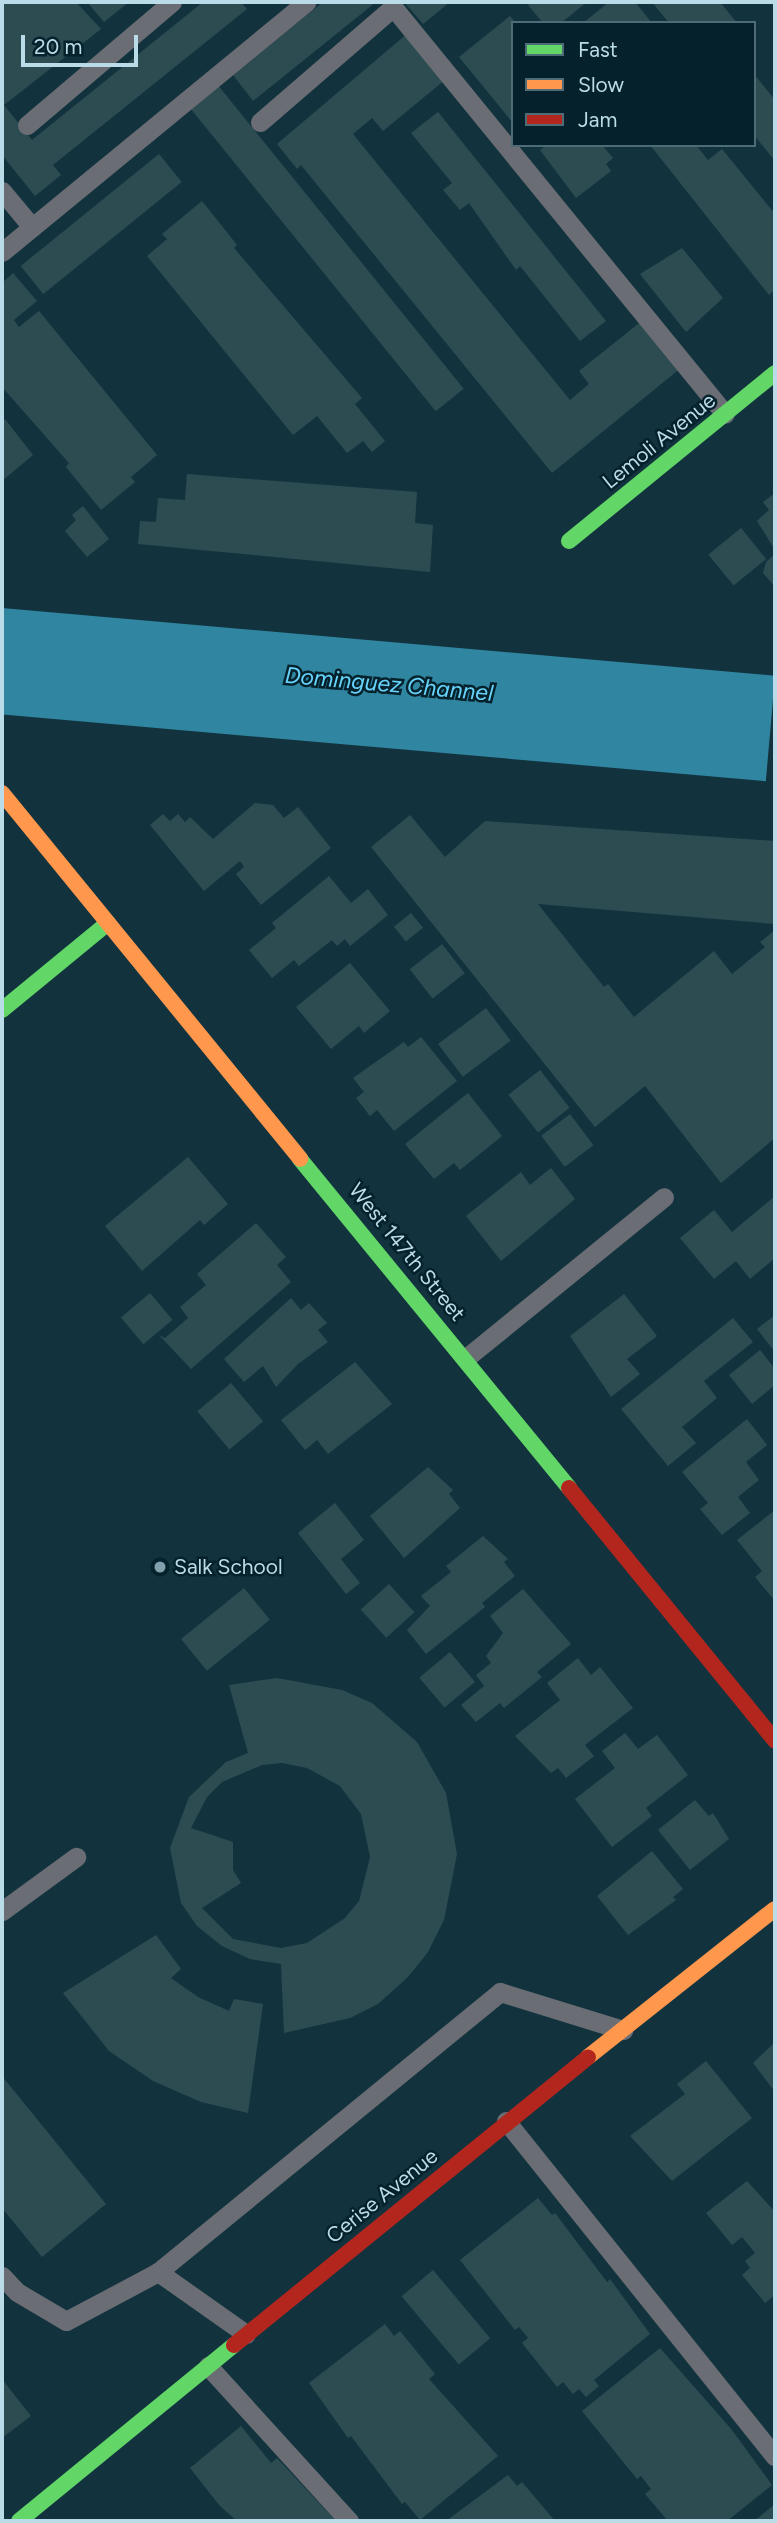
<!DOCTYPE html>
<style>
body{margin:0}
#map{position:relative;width:777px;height:2523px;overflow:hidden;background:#12333e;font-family:Figtree,sans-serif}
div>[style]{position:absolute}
.water>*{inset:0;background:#3085a1;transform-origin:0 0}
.building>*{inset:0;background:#2d4c52;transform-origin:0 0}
.lane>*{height:19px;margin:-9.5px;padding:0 9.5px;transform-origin:9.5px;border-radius:9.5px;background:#6a6d74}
.fast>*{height:16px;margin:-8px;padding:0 8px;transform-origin:8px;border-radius:8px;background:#63d668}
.slow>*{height:16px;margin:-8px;padding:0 8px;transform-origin:8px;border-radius:8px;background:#ff974d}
.jam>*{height:16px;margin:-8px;padding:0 8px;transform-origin:8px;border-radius:8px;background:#b3261e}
.dots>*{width:19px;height:19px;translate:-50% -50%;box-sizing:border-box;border:4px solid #05222c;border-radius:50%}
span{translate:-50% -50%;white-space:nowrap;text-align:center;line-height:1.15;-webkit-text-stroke:5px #05222c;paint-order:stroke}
.street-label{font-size:21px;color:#badbe8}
.poi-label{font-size:21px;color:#badbe8}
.left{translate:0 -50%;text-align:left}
.water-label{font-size:23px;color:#67d3fa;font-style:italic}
.frame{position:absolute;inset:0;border:4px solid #badbe8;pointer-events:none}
.legend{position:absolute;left:511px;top:21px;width:245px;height:126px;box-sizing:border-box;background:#05222c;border:2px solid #4d6c77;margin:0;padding:9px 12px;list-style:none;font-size:21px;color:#badbe8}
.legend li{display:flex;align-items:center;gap:14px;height:35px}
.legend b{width:35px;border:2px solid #4d6c77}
.scale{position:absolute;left:21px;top:35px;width:117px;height:32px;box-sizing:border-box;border:4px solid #badbe8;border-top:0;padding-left:9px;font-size:21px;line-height:24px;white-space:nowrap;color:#badbe8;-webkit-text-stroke:5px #05222c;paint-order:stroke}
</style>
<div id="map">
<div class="water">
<div style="left:2px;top:608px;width:776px;height:106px;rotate:5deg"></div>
</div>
<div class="building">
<div style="clip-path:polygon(2px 2px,76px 2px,101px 29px,4px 105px,32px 140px,203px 2px,241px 2px,247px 9px,53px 165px,61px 175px,35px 196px,2px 155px)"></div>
<div style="clip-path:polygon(87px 2px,129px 2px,104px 22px)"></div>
<div style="clip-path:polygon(323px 2px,376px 2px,253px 101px,233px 75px)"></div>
<div style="clip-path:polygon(404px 2px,450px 2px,423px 24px)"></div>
<div style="clip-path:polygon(532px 2px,587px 2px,561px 23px,543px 23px,528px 5px)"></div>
<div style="clip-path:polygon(609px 2px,635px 2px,652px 23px,583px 23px)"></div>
<div style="clip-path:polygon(652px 2px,720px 2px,737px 23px,669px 23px)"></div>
<div style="clip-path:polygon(510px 16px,516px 23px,513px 23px,513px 123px,459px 57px)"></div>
<div style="clip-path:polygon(408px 33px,446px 79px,383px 131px,372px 118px,353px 134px,570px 400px,589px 384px,579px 371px,643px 320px,682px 367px,552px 473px,301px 165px,297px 169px,277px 144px)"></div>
<div style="clip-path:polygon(754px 74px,775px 100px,775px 161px,754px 135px)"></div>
<div style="left:217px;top:84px;width:392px;height:36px;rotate:51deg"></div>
<div style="clip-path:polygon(438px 112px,606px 321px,580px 341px,520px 266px,516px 270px,469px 203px,460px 210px,443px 190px,452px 183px,411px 133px)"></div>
<div style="clip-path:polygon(547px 145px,602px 145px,613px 158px,606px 164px,611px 171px,576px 198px,540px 150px)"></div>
<div style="clip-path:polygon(650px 145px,696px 145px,708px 160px,722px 149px,775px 214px,775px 289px,769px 295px)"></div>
<div style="left:159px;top:154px;width:36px;height:178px;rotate:51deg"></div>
<div style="clip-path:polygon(202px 201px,237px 245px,234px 248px,362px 398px,355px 404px,385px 441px,372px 452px,363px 441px,347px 453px,317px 416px,293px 435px,147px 256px,167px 239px,162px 234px)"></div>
<div style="clip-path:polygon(682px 248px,723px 298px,686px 332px,640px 274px)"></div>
<div style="clip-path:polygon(13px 273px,37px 301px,14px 320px,19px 327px,39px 311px,157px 455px,131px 477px,135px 482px,101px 510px,66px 467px,69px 463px,2px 387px,2px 283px)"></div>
<div style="clip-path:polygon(5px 419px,33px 455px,2px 481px,2px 422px)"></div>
<div style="clip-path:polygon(187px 474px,417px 492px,415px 523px,433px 525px,430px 572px,138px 544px,140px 521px,156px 522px,158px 498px,185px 500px)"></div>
<div style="clip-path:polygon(775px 493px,775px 550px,757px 521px,769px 510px,763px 502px)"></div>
<div style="clip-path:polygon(83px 506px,109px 539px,87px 557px,65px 531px,76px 520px,72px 515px)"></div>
<div style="left:741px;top:528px;width:40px;height:42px;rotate:51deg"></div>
<div style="clip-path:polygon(775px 554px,775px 587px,763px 573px,766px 562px)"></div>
<div style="clip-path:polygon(255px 803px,273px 805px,284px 818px,298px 807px,331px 848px,261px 905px,236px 874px,244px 867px,240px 861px,204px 891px,150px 825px,163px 814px,170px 821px,178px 814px,185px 822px,190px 817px,213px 839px)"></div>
<div style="clip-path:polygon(410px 815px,445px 857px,485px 821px,775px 841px,775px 924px,538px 904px,604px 987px,608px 984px,634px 1017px,714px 951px,732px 974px,765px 947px,760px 942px,775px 930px,775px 1138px,721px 1183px,645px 1086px,595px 1127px,371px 847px)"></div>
<div style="clip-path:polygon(329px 876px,351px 903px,368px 889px,388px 915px,350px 946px,345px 939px,337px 946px,332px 940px,299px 966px,294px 960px,272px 978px,249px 950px,276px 928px,272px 923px)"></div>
<div style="left:411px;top:913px;width:19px;height:22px;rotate:51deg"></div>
<div style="left:442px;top:944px;width:37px;height:41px;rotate:52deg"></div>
<div style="clip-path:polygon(350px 963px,390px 1011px,364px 1033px,359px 1026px,331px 1049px,296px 1007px)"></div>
<div style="left:486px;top:1008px;width:41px;height:60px;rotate:53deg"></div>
<div style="clip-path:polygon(421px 1037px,457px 1081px,394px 1131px,377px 1110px,370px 1116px,356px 1098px,364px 1092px,353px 1078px,404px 1042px,408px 1047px)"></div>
<div style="left:540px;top:1070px;width:48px;height:40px;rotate:52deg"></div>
<div style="clip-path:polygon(468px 1093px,502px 1136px,460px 1170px,454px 1163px,434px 1179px,405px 1144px)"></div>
<div style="left:570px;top:1114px;width:39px;height:36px;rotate:53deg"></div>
<div style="clip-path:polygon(188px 1157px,228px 1204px,204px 1225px,200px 1220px,142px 1271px,105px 1226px)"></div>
<div style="clip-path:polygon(551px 1168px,575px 1199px,501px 1261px,466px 1216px,521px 1172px,530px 1185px)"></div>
<div style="clip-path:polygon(775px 1196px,775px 1258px,750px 1279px,736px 1261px,714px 1279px,680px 1238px,714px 1210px,732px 1232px)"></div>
<div style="clip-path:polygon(256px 1223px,286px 1257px,277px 1265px,291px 1282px,191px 1369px,159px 1335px,165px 1338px,188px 1318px,180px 1307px,206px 1285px,197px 1274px)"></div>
<div style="left:150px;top:1293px;width:35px;height:38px;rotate:50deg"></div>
<div style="clip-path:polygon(624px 1294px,657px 1336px,627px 1359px,640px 1374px,611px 1397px,570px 1336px)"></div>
<div style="clip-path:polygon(291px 1298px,301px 1310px,309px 1303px,327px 1323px,318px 1330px,328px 1342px,298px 1364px,276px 1387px,263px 1366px,244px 1382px,224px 1359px)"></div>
<div style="clip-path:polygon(775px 1315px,775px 1352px,757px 1329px)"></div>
<div style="clip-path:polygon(733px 1318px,753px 1342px,704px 1381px,717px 1398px,682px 1427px,696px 1443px,668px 1466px,621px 1409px)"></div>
<div style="clip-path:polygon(760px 1350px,775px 1369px,775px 1385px,752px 1404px,729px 1375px)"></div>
<div style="clip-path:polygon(355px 1362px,392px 1404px,328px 1454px,317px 1440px,305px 1450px,281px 1420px)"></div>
<div style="left:231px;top:1383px;width:50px;height:44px;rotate:50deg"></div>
<div style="clip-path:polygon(747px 1419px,767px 1445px,746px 1462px,759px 1480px,738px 1497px,750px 1513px,722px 1535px,700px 1509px,708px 1503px,682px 1472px)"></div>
<div style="clip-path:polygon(428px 1467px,453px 1490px,449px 1494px,460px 1508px,404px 1558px,370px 1516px)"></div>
<div style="clip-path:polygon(335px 1503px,364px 1540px,341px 1559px,360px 1583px,346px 1594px,298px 1533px)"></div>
<div style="clip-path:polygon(775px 1510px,775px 1601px,755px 1577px,762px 1571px,737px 1540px)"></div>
<div style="clip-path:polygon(483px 1536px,508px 1559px,504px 1562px,515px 1576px,482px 1603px,485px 1607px,426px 1654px,407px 1630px,430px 1606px,421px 1596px,451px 1572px,446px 1566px)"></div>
<div style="left:389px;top:1584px;width:38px;height:38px;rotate:48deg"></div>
<div style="left:244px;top:1588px;width:41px;height:81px;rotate:51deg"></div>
<div style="clip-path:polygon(523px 1589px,571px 1644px,537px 1672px,542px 1677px,504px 1708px,500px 1703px,476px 1722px,461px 1705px,484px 1686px,476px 1675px,491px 1663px,486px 1656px,503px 1633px,490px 1616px)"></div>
<div style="left:450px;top:1652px;width:39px;height:40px;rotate:50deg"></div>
<div style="clip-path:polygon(578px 1658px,591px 1675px,600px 1667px,633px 1708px,585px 1745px,594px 1756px,566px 1778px,558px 1768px,551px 1773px,515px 1736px,560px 1700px,547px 1683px)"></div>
<div style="clip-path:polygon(evenodd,277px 1678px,342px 1690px,372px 1703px,417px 1742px,446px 1793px,457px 1854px,444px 1920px,428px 1952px,408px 1977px,378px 2004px,350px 2018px,284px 2033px,281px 1964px,250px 1959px,222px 1946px,197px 1926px,181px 1903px,170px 1848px,189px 1797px,226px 1762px,248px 1753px,229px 1685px,277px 1678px,282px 1763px,307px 1768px,340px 1786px,361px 1814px,370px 1857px,359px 1901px,345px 1918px,307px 1943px,281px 1948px,233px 1939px,202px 1908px,241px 1883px,233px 1870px,233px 1842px,191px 1828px,207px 1797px,222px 1782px,262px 1765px,282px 1763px)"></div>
<div style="clip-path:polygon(625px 1733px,638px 1749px,657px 1735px,688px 1775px,646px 1808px,652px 1816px,612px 1847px,575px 1799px,615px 1768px,602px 1751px)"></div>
<div style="clip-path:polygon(695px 1800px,709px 1816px,713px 1813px,729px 1839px,690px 1870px,658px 1830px)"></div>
<div style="clip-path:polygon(652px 1851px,683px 1889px,673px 1897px,676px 1900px,628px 1935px,597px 1896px)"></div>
<div style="clip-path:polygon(156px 1935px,181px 1969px,171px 1978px,198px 1997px,229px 2011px,234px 1999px,263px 2004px,248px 2113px,201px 2102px,153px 2081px,109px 2051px,63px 1993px)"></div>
<div style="clip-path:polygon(775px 2042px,775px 2092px,753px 2063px)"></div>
<div style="clip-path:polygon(706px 2061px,752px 2118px,672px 2181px,630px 2136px,685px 2094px,677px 2084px)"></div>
<div style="clip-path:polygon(2px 2076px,106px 2204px,42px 2257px,2px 2208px)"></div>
<div style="clip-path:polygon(747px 2181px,775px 2212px,775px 2295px,765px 2303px,742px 2275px,750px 2268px,745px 2261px,755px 2253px,742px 2237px,732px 2245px,706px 2213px)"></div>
<div style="clip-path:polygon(538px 2198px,552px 2215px,555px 2213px,607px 2282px,610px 2279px,650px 2334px,594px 2380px,599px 2386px,586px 2397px,579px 2389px,573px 2394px,563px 2382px,557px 2387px,522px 2343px,528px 2338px,519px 2327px,515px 2330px,460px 2260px)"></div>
<div style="left:433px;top:2270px;width:89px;height:41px;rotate:50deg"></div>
<div style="clip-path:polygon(385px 2324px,394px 2336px,400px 2331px,435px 2374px,429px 2379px,498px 2456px,420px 2520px,405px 2502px,402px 2504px,351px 2436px,348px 2438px,309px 2383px)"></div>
<div style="clip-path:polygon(660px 2348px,732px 2430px,772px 2485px,727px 2521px,668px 2521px,645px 2494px,651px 2489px,641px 2476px,637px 2479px,582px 2411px)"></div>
<div style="clip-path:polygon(2px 2379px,31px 2416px,2px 2438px)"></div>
<div style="clip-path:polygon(241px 2426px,271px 2463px,277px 2458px,336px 2521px,237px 2521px,220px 2506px,190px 2468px)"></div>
<div style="clip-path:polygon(508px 2475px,517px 2486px,522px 2482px,555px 2521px,446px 2521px)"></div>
<div style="clip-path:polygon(775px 2504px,775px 2521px,754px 2521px)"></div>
</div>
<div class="lane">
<div style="left:260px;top:122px;width:176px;rotate:-40.8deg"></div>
<div style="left:393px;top:7px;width:525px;rotate:50.8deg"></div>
<div style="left:27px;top:125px;width:190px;rotate:-40.3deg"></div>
<div style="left:2px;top:191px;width:47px;rotate:50.2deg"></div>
<div style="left:2px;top:252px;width:394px;rotate:-39.4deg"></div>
<div style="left:466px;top:1358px;width:255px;rotate:-39.1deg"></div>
<div style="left:2px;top:1911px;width:92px;rotate:-36.1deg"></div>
<div style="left:506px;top:2121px;width:430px;rotate:51.3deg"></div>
<div style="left:2px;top:2276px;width:22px;rotate:47deg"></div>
<div style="left:17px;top:2292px;width:57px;rotate:30.6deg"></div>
<div style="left:66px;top:2321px;width:104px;rotate:-28deg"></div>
<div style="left:246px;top:2334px;width:108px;rotate:-144.8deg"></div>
<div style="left:158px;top:2272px;width:442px;rotate:-39.3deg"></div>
<div style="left:500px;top:1992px;width:129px;rotate:17.2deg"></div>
<div style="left:208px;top:2366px;width:210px;rotate:47.7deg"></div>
</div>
<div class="fast">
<div style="left:569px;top:541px;width:266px;rotate:-39.2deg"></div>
<div style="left:2px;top:1010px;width:137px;rotate:-39.4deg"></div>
<div style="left:300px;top:1159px;width:425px;rotate:50.7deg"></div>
<div style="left:19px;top:2521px;width:278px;rotate:-39.3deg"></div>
</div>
<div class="slow">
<div style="left:2px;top:793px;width:472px;rotate:50.8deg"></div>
<div style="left:588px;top:2057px;width:238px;rotate:-38.4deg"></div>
</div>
<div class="jam">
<div style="left:569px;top:1488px;width:326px;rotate:50.8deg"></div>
<div style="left:234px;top:2345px;width:456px;rotate:-39.1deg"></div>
</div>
<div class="dots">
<div style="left:160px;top:1567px;background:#7fa0ac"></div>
</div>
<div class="street-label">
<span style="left:659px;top:441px;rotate:-39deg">Lemoli Avenue</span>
<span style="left:407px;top:1252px;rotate:51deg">West 147th Street</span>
<span style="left:382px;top:2196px;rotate:-39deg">Cerise Avenue</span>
</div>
<div class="poi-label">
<span class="left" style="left:174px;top:1567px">Salk School</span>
</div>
<div class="water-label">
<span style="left:389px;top:684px;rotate:5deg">Dominguez Channel</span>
</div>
<div class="frame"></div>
<ul class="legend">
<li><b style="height:9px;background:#63d668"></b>Fast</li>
<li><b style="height:9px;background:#ff974d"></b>Slow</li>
<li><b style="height:9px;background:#b3261e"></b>Jam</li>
</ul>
<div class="scale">20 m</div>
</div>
